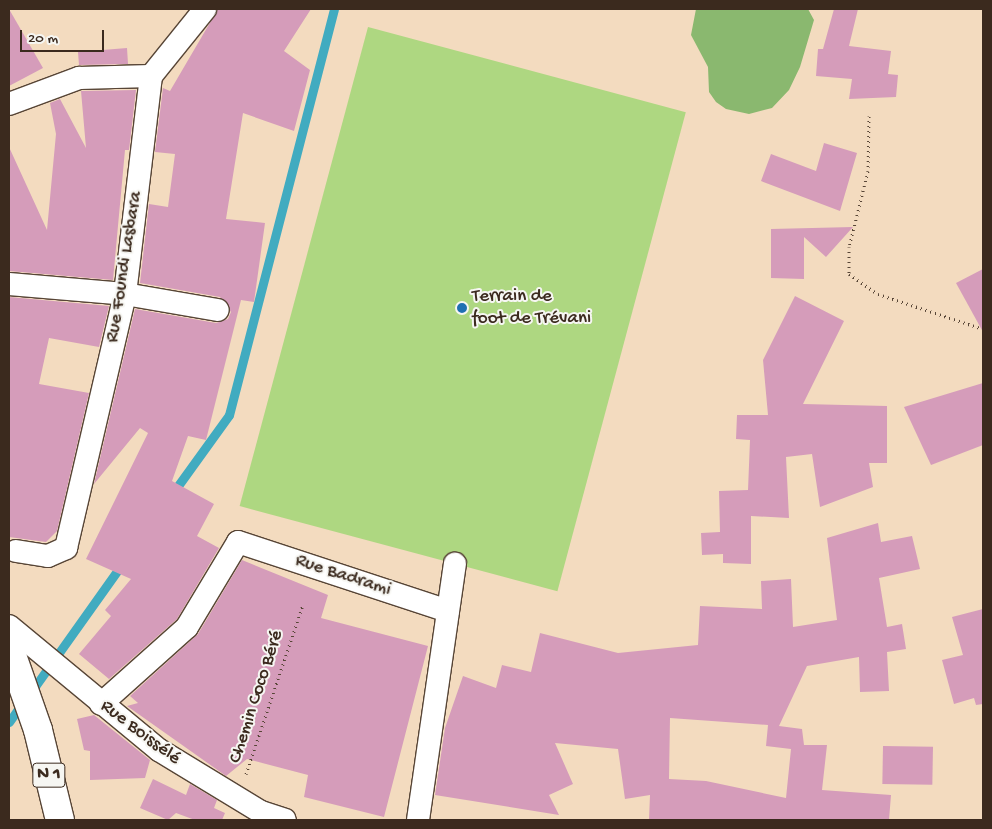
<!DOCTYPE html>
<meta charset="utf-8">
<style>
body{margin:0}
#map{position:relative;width:992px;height:829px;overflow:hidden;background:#f3dbbf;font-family:"Gochi Hand",sans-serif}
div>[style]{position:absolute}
.green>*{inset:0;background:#aed781;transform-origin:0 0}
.forest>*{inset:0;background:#8ab86f}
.stream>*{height:9px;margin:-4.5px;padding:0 4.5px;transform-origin:4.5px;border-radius:4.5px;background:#41abc0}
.building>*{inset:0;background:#d59cba;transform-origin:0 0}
.path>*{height:3px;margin-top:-1.5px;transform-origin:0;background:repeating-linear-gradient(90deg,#574536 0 1px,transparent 0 5px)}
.roads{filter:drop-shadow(1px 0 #574536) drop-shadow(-1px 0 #574536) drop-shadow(0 1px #574536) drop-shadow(0 -1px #574536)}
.street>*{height:22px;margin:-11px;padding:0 11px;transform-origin:11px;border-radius:11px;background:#fff}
.primary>*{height:28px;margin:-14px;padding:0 14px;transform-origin:14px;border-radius:14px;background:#fff}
.dots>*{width:14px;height:14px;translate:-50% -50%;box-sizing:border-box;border:2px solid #f6f6f2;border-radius:50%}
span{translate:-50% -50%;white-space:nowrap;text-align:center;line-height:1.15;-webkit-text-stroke:4px #f6f6f2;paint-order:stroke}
.shield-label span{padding:1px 4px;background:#f6f6f2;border:1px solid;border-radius:4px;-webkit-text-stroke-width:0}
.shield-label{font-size:18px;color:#3b2a1e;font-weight:700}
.street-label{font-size:19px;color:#3b2a1e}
.poi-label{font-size:19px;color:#3b2a1e}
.left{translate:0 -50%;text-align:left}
.frame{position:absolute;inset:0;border:10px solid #3b2a1e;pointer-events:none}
.scale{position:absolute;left:20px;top:30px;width:84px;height:22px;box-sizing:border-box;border:2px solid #3b2a1e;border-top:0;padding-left:6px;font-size:15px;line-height:18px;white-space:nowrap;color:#3b2a1e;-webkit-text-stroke:4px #f6f6f2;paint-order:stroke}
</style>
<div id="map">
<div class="green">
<div style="left:368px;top:27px;width:329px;height:496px;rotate:15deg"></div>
</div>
<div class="forest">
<div style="clip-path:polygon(696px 9px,808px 9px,814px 20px,800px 67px,789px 90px,772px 108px,749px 114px,726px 109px,716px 102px,709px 92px,708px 67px,691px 35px)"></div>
</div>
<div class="stream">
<div style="left:172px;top:494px;width:97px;rotate:-54.2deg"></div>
<div style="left:229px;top:415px;width:419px;rotate:-75.5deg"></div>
<div style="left:31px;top:692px;width:157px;rotate:-54.6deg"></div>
<div style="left:9px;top:722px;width:24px;rotate:-55deg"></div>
</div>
<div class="building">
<div style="clip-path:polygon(9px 9px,43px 68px,9px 86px)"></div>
<div style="clip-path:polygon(218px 9px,311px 9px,284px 51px,310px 70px,294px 131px,243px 113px,226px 219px,265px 223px,254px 302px,241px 300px,206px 440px,188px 436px,172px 481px,214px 504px,197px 536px,219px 548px,177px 619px,109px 679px,79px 654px,111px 616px,105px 610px,131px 579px,86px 559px,148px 433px,140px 428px,94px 484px,135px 309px,216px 323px,228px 319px,231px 312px,220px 297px,140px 283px,149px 204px,168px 207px,175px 154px,155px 152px,163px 88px,170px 91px)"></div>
<div style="clip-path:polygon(834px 9px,858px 9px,849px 46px,891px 51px,888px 74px,898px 75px,896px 97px,849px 99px,852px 79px,816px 76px,818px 49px,823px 49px)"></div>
<div style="clip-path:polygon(127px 48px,128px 64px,79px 65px,78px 52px)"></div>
<div style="clip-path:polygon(136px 90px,129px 150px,125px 150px,113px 280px,9px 271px,9px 147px,47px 230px,56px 134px,50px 103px,60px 99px,86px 148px,81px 91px)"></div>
<div style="clip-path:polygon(824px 143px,857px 153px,840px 211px,761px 181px,771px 154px,816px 171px)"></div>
<div style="clip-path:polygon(853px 227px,826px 257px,804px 237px,804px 279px,771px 278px,771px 229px)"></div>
<div style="clip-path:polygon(983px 269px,983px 332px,956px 283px)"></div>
<div style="clip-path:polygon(795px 296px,844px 321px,803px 404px,887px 406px,887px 463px,869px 463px,873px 487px,820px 507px,812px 454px,786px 457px,789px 518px,751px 516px,751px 564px,723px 563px,723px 554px,702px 555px,701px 533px,720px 532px,719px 491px,748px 490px,750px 440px,736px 439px,737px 415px,768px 415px,763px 360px)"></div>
<div style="clip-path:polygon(9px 297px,109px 306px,99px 347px,49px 338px,39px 384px,89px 393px,57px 531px,46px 542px,9px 537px)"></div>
<div style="clip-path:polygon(983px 383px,983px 445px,931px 465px,904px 407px)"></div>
<div style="clip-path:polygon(evenodd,878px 523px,881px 542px,912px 536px,920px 569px,879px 578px,887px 627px,902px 624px,906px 649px,887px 652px,889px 691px,860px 692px,859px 657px,807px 666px,779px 726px,802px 729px,804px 745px,827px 745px,822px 790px,891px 795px,889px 820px,649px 820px,650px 795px,625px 799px,618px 749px,555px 743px,573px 784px,549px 795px,559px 815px,435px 795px,445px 728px,463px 676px,496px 688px,502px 665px,531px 672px,540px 633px,618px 653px,698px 645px,700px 606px,762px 609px,761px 581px,791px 579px,793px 627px,837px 620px,827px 538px,878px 523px,670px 718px,768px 725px,766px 746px,791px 749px,786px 798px,706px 781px,669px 779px,670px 718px)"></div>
<div style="clip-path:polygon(242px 560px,328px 595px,321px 618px,428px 646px,384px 817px,304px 797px,308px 775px,247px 759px,226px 776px,127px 706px,138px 703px,130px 696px,198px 634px)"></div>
<div style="clip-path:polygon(983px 609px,983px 704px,976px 705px,974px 698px,954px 704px,942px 660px,963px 655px,952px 617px)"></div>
<div style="clip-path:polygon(94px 715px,150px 760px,145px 778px,90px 780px,90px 751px,84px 750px,77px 719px)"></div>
<div style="left:883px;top:746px;width:50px;height:38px;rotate:1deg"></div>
<div style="clip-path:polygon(153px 779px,186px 795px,190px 784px,217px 800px,214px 808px,225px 813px,222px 820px,195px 820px,176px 813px,168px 820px,140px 808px)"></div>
</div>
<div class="path">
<div style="left:869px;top:116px;width:55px;rotate:91deg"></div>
<div style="left:868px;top:171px;width:78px;rotate:104deg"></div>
<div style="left:849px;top:247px;width:27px;rotate:90deg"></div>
<div style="left:849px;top:274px;width:35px;rotate:35deg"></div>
<div style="left:878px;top:294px;width:111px;rotate:18.4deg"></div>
<div style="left:246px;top:774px;width:178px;rotate:-71.4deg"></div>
</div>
<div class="roads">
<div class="street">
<div style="left:9px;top:104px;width:75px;rotate:-20.4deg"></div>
<div style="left:79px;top:78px;width:72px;rotate:-1.6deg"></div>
<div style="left:9px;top:284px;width:116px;rotate:4.9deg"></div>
<div style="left:125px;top:294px;width:94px;rotate:9.8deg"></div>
<div style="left:16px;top:551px;width:32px;rotate:9deg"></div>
<div style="left:48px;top:556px;width:20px;rotate:-24deg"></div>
<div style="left:66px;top:548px;width:261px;rotate:-76.9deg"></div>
<div style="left:125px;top:294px;width:220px;rotate:-83.2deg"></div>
<div style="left:151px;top:76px;width:86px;rotate:-51.1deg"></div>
<div style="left:9px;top:626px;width:195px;rotate:39.6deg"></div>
<div style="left:159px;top:750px;width:119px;rotate:31.3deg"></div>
<div style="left:261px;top:812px;width:25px;rotate:18deg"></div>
<div style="left:101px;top:704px;width:115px;rotate:-41.8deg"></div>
<div style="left:187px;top:627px;width:99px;rotate:-59deg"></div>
<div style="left:238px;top:542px;width:221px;rotate:18.2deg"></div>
<div style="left:418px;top:820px;width:259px;rotate:-81.8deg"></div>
</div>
<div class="primary">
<div style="left:9px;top:647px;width:88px;rotate:70.7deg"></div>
<div style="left:38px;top:730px;width:93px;rotate:76.3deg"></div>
</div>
</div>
<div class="dots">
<div style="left:462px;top:308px;background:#1f6fb2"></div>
</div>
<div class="shield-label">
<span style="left:49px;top:775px">N 1</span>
</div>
<div class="street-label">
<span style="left:125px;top:267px;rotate:-81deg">Rue Foundi Lasbara</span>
<span style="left:343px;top:576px;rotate:18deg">Rue Badrami</span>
<span style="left:257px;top:697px;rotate:-72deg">Chemin Coco Béré</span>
<span style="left:140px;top:733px;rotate:37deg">Rue Boissélé</span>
</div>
<div class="poi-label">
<span class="left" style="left:472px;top:308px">Terrain de<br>foot de Trévani</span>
</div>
<div class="frame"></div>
<div class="scale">20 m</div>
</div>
